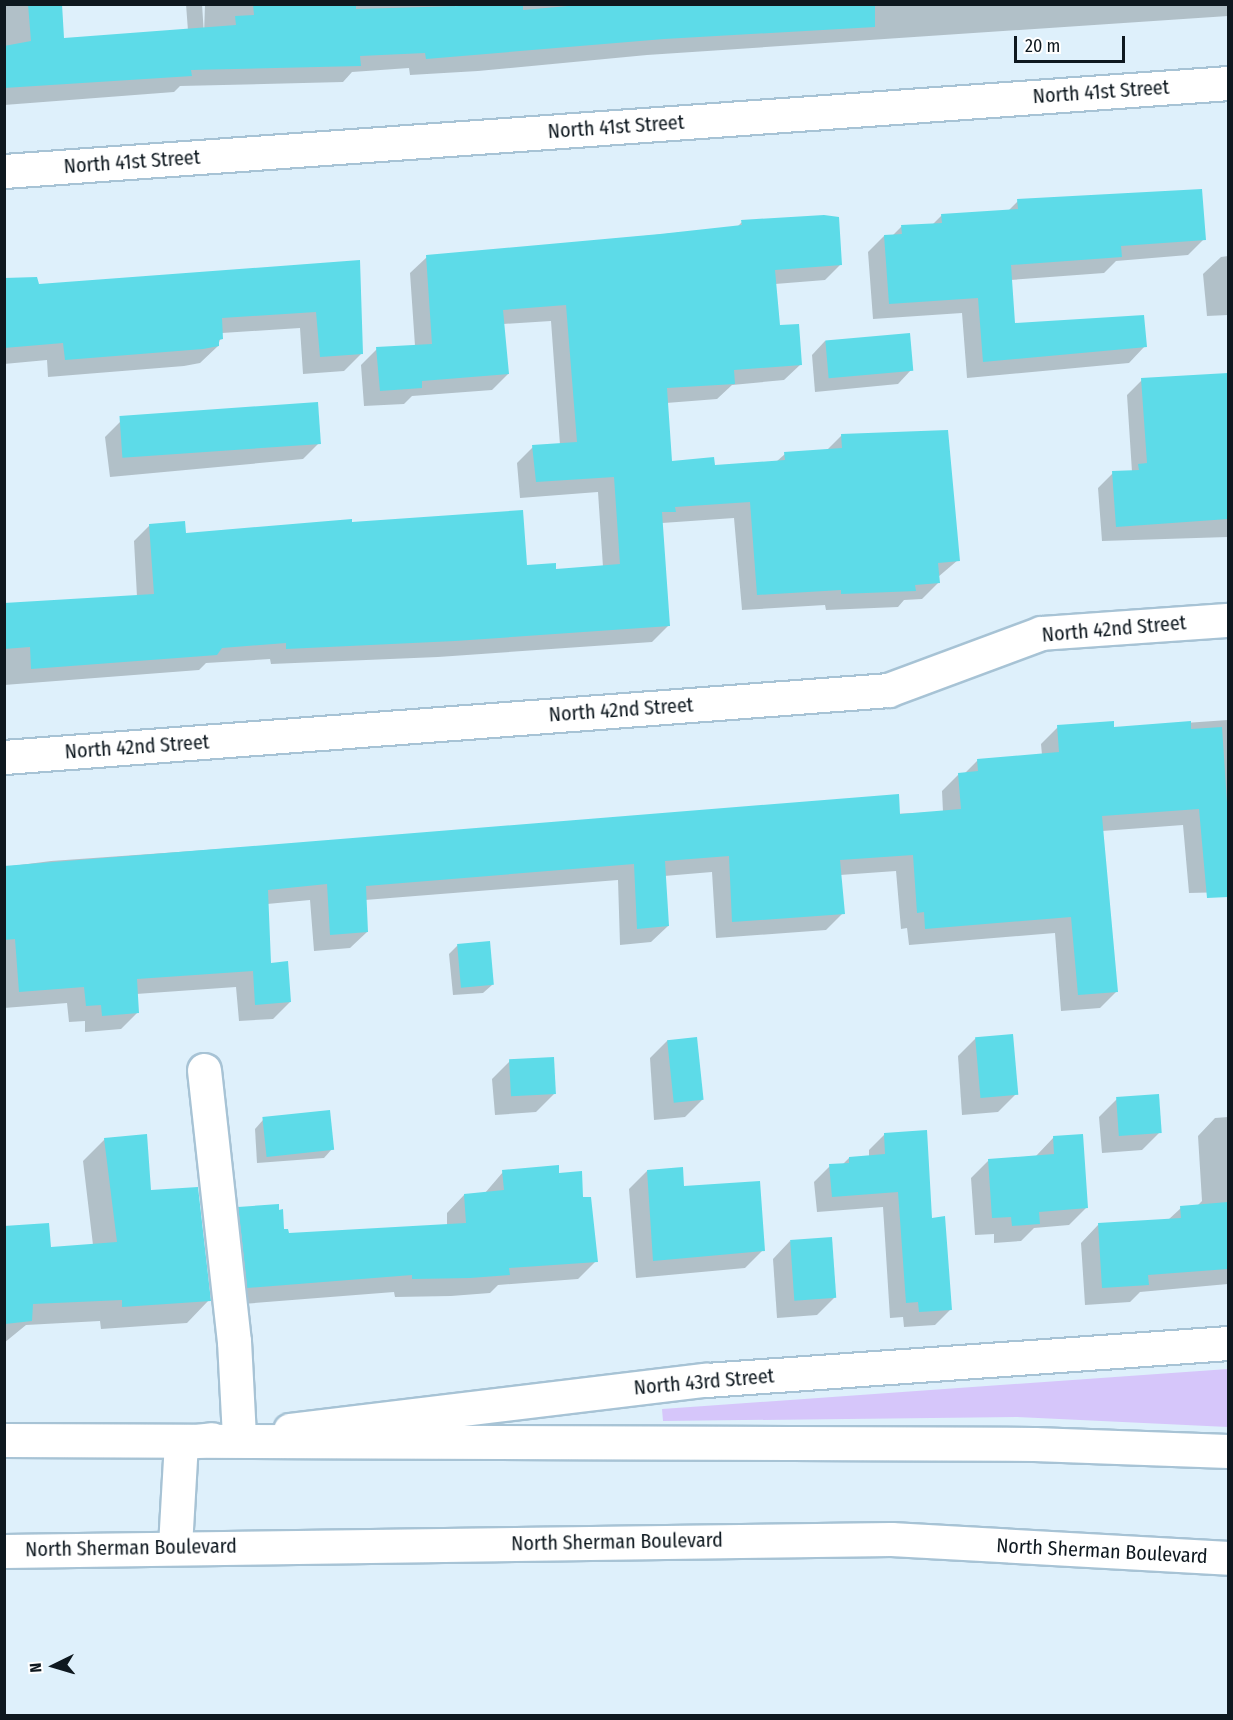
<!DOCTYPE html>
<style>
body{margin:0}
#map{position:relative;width:1233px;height:1720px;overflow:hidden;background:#def0fb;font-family:"Fira Sans Condensed",sans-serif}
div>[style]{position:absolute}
.green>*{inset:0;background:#d6c6fa}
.shadow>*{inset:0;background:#0003}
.building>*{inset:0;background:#5ddbe8;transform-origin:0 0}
.roads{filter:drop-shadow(2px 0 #a7c3d5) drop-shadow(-2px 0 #a7c3d5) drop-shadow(0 2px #a7c3d5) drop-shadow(0 -2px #a7c3d5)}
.minor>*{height:33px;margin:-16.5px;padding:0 16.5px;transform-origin:16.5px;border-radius:16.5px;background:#fff}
.major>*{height:33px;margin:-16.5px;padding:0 16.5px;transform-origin:16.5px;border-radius:16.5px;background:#fff}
span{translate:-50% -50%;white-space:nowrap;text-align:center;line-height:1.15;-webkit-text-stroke:6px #fff;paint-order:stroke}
.street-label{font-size:20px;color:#0e181f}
.frame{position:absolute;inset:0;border:6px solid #0e181f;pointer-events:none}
.north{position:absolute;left:24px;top:1636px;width:60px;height:60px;-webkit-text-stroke:4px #fff;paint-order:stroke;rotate:265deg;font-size:16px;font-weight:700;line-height:24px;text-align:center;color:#0e181f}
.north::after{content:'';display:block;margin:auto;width:21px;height:27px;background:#0e181f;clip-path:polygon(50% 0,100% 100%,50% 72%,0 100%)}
.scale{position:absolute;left:1014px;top:36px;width:111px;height:27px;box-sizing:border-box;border:3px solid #0e181f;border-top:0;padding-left:8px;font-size:18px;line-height:21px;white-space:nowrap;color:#0e181f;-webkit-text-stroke:4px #fff;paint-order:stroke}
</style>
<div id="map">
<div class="green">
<div style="clip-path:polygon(1228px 1369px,1228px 1427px,1017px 1417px,663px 1421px,662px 1409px)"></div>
</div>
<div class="shadow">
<div style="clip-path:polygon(4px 4px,60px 4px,63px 39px,188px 31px,186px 4px,202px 4px,204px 35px,205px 4px,455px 4px,455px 10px,514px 4px,1228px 4px,1228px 16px,647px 55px,478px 71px,410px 75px,409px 68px,352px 72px,343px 82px,180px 86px,174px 92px,4px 105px)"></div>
<div style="clip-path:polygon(1018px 201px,1204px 239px,1188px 255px,1116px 261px,1104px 273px,1010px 280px,1014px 324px,1145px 346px,1129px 363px,967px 378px,962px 313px,873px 319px,868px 252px,884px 236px,892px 236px,901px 227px,932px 225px,942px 215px,1008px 211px)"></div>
<div style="clip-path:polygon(742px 222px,841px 264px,825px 280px,775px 284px,779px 327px,801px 364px,784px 380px,732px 385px,717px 399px,666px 403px,671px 462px,714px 466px,776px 462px,785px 454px,826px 451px,842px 435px,958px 560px,938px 577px,938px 583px,922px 599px,904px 600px,898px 607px,826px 610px,825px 605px,742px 610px,734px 518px,662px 523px,669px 625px,652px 642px,438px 657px,271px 664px,270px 659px,206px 663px,199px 670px,4px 685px,4px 605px,137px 597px,134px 541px,150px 525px,185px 535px,351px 524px,525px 567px,555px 570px,603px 567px,598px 492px,520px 498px,517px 463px,533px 447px,560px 445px,551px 321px,503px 324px,508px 374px,492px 390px,412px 396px,404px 404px,364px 406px,361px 365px,377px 349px,415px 346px,410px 273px,427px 257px,737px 227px)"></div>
<div style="clip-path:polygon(1228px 256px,1228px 315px,1207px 316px,1203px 274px,1221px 257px)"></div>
<div style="clip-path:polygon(359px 261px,361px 354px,344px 371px,303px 374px,300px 328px,222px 333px,218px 346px,200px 363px,184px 366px,48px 377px,47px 360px,4px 364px,4px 293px,24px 287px)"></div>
<div style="clip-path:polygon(825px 341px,911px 370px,898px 384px,815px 392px,812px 355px)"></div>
<div style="clip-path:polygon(1228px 374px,1228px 537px,1102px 541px,1098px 488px,1113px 473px,1132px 472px,1127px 395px,1142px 380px)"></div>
<div style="clip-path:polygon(121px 421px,319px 443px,303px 459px,110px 477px,105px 437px)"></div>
<div style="clip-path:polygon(1228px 720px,1228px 892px,1189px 893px,1183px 825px,1102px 831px,1117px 991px,1100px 1008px,1061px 1011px,1055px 933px,909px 945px,907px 928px,901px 929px,896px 871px,840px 875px,843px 913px,826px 930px,716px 938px,712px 872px,664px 876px,668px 926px,651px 942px,620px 945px,618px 880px,365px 900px,367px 932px,350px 948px,314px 951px,310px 900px,267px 904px,270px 964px,290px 1002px,273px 1019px,239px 1021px,236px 987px,136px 994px,138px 1012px,121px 1029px,85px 1032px,85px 1021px,69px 1022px,67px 1003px,4px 1008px,4px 867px,51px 861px,490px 830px,943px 812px,942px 791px,959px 774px,964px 774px,978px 760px,1042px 755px,1041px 744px,1058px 727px,1113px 728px)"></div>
<div style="clip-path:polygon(458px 945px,492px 985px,483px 993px,453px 995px,449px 954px)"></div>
<div style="clip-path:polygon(976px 1038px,1016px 1094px,998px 1112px,962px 1115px,958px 1056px)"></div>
<div style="clip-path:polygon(668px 1040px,703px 1099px,685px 1117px,654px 1120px,650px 1058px)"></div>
<div style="clip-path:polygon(510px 1061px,554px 1094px,536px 1112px,495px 1115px,492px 1079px)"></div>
<div style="clip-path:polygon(1117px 1099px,1160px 1132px,1142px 1150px,1102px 1153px,1099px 1117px)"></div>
<div style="clip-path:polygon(1228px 1117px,1228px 1284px,1140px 1292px,1130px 1302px,1085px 1305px,1081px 1243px,1098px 1225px,1168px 1220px,1181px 1208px,1197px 1206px,1202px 1201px,1198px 1136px,1215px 1118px)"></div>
<div style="clip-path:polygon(263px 1120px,332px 1149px,324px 1158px,257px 1163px,255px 1129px)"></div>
<div style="clip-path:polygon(885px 1134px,930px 1219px,951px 1309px,935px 1325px,904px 1327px,903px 1317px,890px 1318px,883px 1207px,817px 1212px,814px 1182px,830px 1166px,842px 1165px,849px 1158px,869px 1157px,869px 1150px)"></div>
<div style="clip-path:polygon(1054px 1137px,1087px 1207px,1069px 1225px,1034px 1228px,1021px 1241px,994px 1243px,994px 1234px,975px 1235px,971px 1178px,989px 1160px,1036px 1156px)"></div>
<div style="clip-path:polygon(105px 1139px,150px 1192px,209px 1300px,187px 1323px,101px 1329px,100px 1321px,26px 1325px,4px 1343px,4px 1227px,50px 1248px,93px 1245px,83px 1161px)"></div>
<div style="clip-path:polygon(647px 1171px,683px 1188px,763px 1250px,745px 1268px,636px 1278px,629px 1189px)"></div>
<div style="clip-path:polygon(503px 1172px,582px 1199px,596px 1261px,578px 1279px,498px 1285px,490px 1293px,451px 1296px,395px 1297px,394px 1292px,230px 1305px,221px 1227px,239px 1209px,287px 1235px,447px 1226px,447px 1213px,464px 1195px,485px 1193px)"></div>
<div style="clip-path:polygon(790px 1241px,835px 1297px,817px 1315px,777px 1318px,773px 1259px)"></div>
</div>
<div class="building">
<div style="clip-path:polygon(28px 4px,62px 4px,64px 38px,236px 25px,235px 16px,254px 15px,253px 4px,356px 4px,356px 9px,523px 4px,523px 10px,591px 4px,875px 4px,875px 27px,664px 39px,426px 59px,425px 53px,360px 56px,361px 66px,191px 70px,192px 76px,4px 88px,4px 46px,31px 41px)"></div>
<div style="clip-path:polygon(1202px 189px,1206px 240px,1121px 246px,1122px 257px,1011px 265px,1015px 323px,1144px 315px,1147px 347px,983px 362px,978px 298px,889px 304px,884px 235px,902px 234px,901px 225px,942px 223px,941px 214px,1018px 209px,1017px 199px)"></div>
<div style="clip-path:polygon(824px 215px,839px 217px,842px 265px,775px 270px,780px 325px,799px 324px,802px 365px,734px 370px,735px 384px,667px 388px,672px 461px,714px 457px,715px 465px,785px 460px,784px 452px,842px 448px,841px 434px,948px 430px,960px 561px,938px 563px,940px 583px,915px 585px,916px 591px,841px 594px,841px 590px,757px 595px,750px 502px,675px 507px,676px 512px,662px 512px,670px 626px,455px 641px,286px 649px,286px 643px,222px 648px,217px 655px,31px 669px,30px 647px,4px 649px,4px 603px,154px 594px,149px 524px,185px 521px,186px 533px,352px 519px,352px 522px,523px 510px,527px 565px,556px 563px,556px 569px,620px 564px,614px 477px,536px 482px,532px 445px,577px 442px,566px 305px,503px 310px,509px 374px,422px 381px,422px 388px,380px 391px,376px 347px,432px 344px,426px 255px,660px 234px,742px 225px,741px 220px)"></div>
<div style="clip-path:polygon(360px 260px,363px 354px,320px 357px,316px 312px,222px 318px,223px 339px,219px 340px,219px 346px,203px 349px,65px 360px,63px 343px,4px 348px,4px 278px,37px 277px,39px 284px)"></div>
<div style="left:910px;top:333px;width:38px;height:85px;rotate:85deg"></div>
<div style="clip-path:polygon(1228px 373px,1228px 519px,1116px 527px,1112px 471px,1139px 470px,1138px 464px,1147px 463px,1141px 378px)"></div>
<div style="left:318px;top:402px;width:42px;height:199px;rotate:86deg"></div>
<div style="clip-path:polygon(1114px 721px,1114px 727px,1191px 721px,1191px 729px,1222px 727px,1228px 818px,1228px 897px,1207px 898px,1199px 809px,1102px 816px,1118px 992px,1078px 995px,1071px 917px,925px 929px,924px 912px,917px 913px,913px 855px,840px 860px,845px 914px,732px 922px,729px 856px,665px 861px,669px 926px,637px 929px,634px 864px,366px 886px,368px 932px,330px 935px,327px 884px,268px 890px,271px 963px,288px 961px,291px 1002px,255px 1005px,253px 971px,137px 979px,139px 1013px,102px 1016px,101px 1005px,86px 1006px,84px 987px,19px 992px,15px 939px,4px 940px,4px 866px,899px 794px,900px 814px,961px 809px,958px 773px,978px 771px,977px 759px,1059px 752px,1057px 725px)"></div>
<div style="left:490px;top:941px;width:44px;height:33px;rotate:85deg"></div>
<div style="left:1013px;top:1034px;width:61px;height:38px;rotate:85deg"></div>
<div style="left:697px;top:1037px;width:63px;height:30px;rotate:84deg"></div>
<div style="left:554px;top:1057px;width:37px;height:45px;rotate:87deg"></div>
<div style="left:1159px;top:1094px;width:39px;height:43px;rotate:86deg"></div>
<div style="left:330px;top:1110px;width:40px;height:68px;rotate:84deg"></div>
<div style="clip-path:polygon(927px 1130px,932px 1218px,945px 1216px,952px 1310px,919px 1312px,918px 1302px,906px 1303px,898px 1192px,832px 1197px,829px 1164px,849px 1163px,849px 1157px,885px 1154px,884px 1133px)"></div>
<div style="clip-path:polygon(147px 1134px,151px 1190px,198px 1187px,211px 1301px,122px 1307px,122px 1300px,33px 1304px,32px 1321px,5px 1324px,4px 1226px,49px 1223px,51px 1247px,117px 1242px,104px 1138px)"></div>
<div style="clip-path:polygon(1083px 1134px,1088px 1208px,1039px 1212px,1040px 1224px,1012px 1226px,1011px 1217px,992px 1218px,988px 1159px,1054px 1154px,1053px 1136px)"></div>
<div style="clip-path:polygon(559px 1165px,559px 1173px,582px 1171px,583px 1197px,591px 1197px,598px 1262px,509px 1268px,510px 1275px,470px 1278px,412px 1279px,412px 1275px,247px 1288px,238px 1207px,279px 1204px,279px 1210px,283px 1209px,284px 1229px,288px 1229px,289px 1233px,466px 1223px,464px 1194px,504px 1190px,502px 1170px)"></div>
<div style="clip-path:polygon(683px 1167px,684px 1186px,760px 1181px,765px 1251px,653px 1261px,647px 1170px)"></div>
<div style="clip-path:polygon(1228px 1202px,1228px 1269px,1148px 1275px,1149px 1285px,1102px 1288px,1098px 1223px,1181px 1218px,1180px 1206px)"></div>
<div style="left:832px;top:1237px;width:61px;height:42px;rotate:86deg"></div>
</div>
<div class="roads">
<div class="minor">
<div style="left:4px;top:171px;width:1227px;rotate:-4.11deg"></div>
<div style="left:4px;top:757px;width:887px;rotate:-4.33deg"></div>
<div style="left:888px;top:690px;width:163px;rotate:-20.4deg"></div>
<div style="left:1041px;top:633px;width:187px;rotate:-4deg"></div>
<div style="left:204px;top:1070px;width:273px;rotate:83.7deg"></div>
<div style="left:234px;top:1341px;width:95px;rotate:87deg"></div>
<div style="left:290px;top:1430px;width:419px;rotate:-6.9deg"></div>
<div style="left:706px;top:1380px;width:523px;rotate:-4.05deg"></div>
<div style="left:175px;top:1546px;width:103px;rotate:-86.7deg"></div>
<div style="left:181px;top:1443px;width:31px;rotate:-7deg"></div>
</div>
<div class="major">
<div style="left:4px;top:1440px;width:1030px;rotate:0.22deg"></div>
<div style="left:1034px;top:1444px;width:194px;rotate:2.1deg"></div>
<div style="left:4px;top:1551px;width:887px;rotate:-0.78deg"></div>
<div style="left:891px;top:1539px;width:338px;rotate:3.2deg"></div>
</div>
</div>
<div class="street-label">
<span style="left:1101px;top:92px;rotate:-4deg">North 41st Street</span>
<span style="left:616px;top:127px;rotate:-4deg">North 41st Street</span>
<span style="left:132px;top:162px;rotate:-4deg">North 41st Street</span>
<span style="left:1114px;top:629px;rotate:-5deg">North 42nd Street</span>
<span style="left:621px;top:710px;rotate:-4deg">North 42nd Street</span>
<span style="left:137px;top:747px;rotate:-4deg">North 42nd Street</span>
<span style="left:704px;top:1382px;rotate:-5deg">North 43rd Street</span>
<span style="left:617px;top:1542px;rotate:-1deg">North Sherman Boulevard</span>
<span style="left:131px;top:1548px;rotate:-1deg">North Sherman Boulevard</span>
<span style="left:1102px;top:1551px;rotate:3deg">North Sherman Boulevard</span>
</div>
<div class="frame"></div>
<div class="north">N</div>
<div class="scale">20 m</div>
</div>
